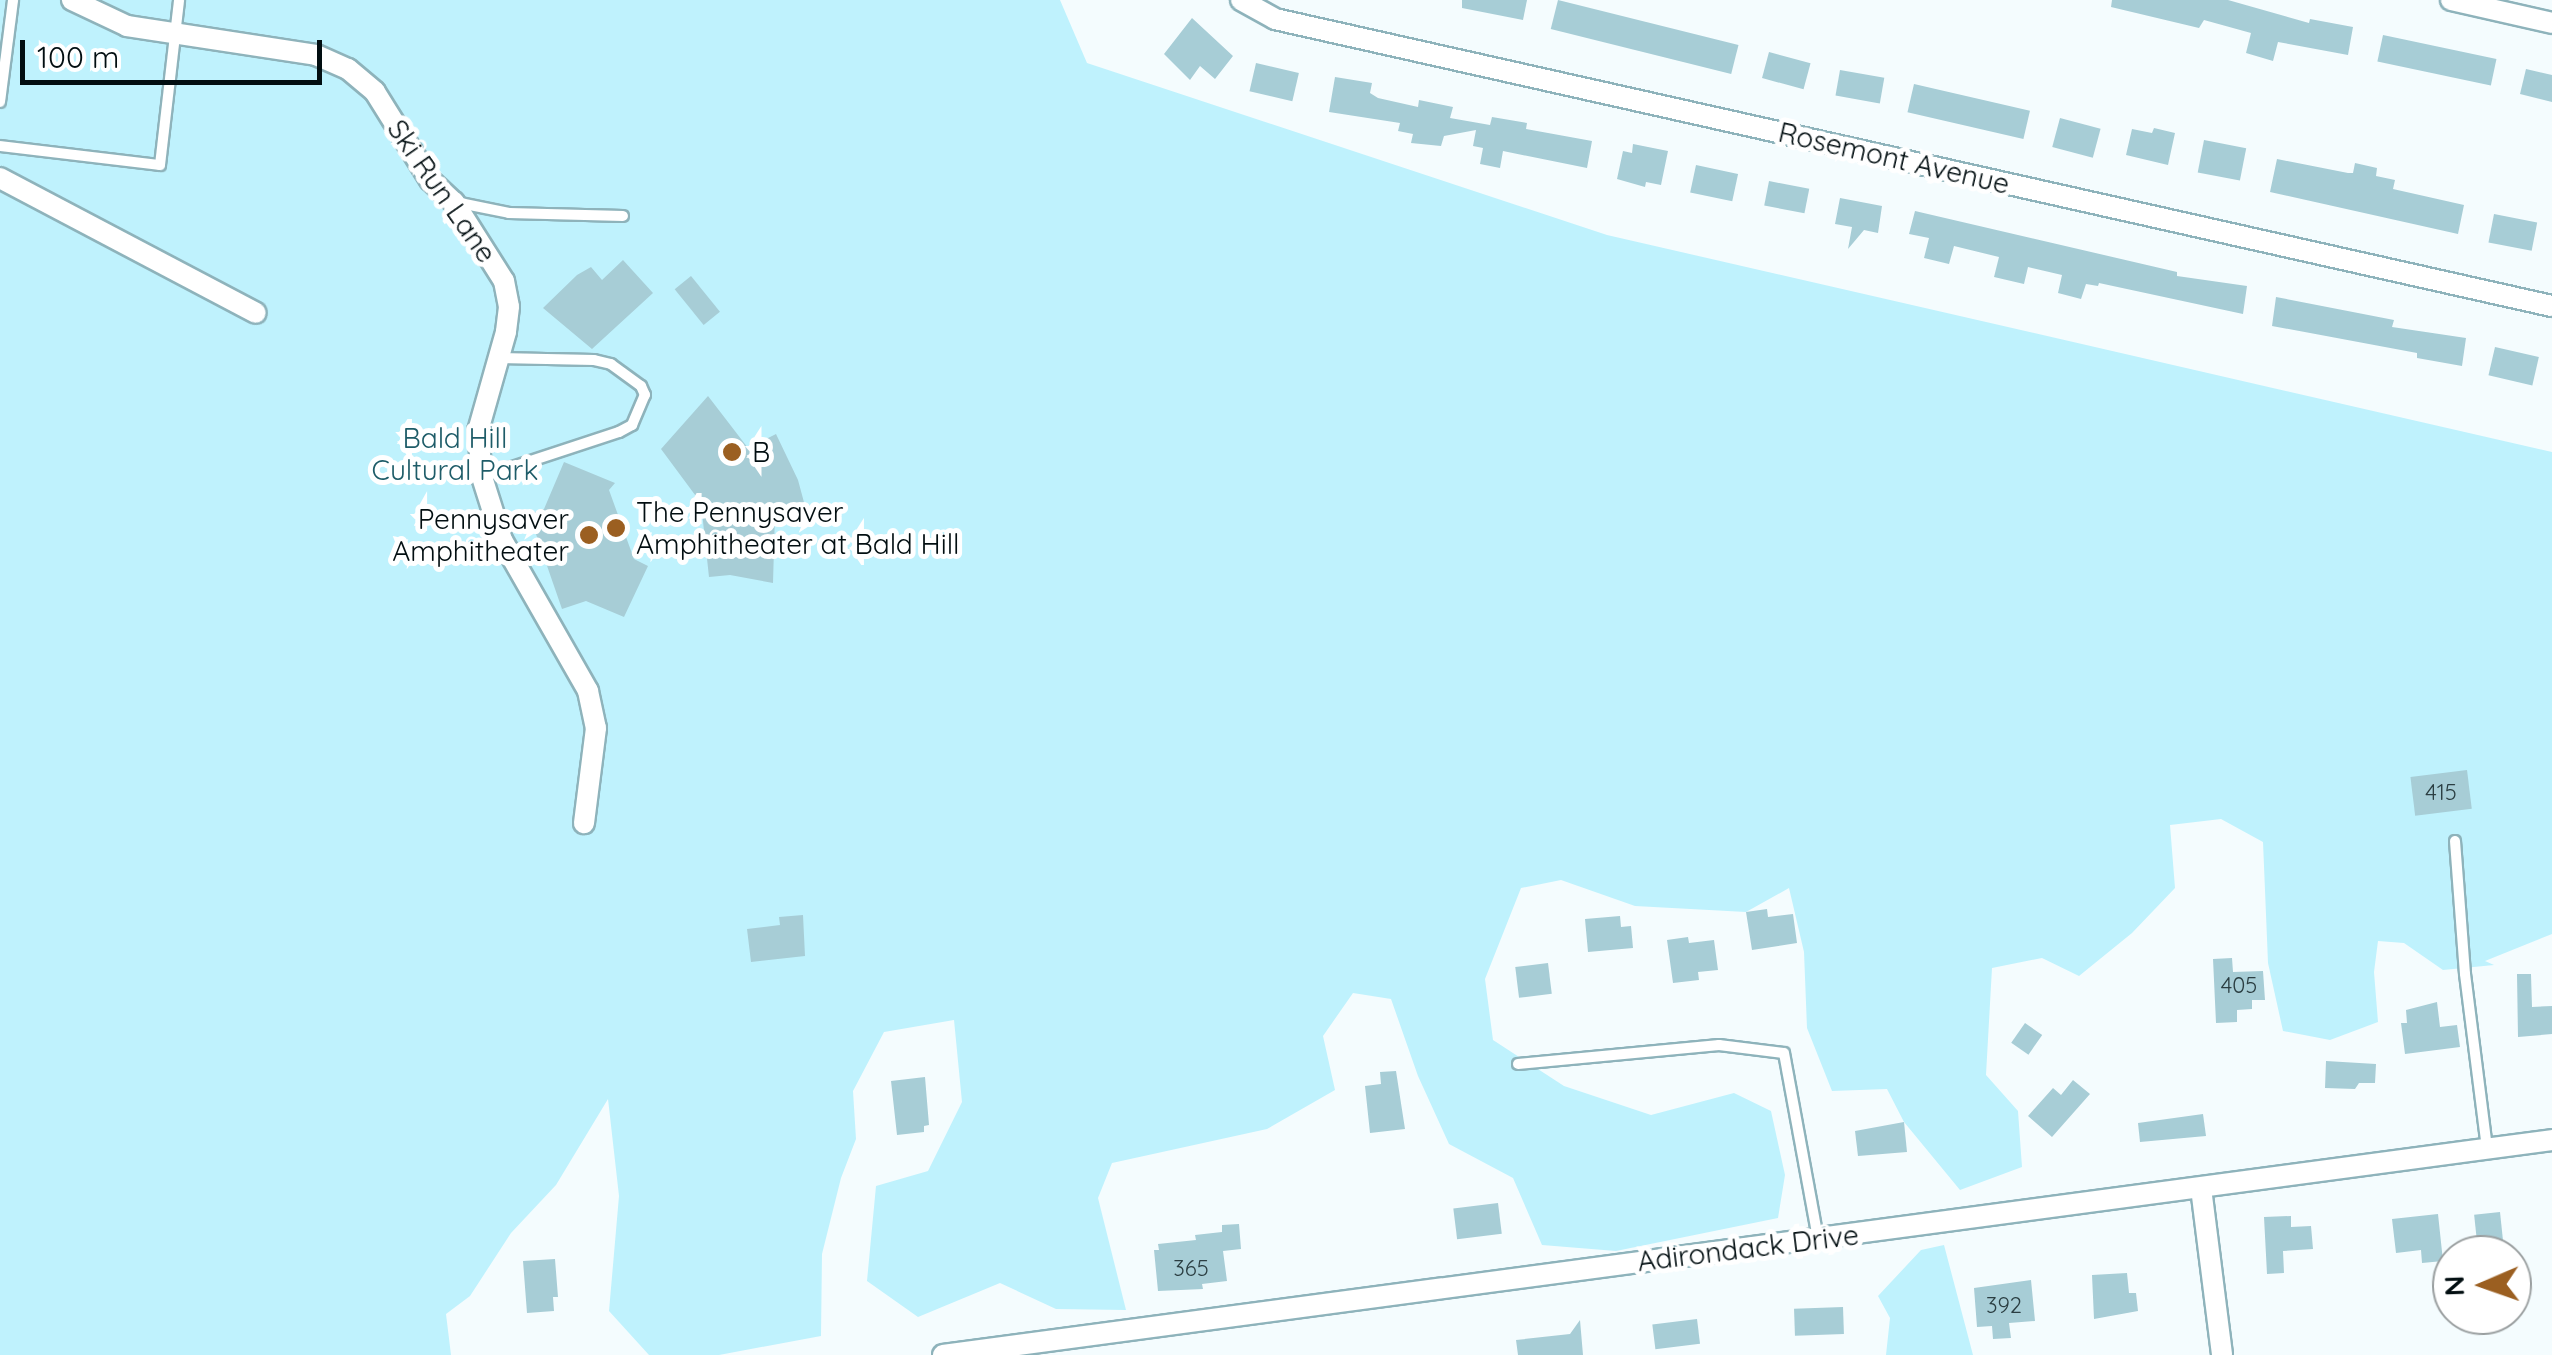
<!DOCTYPE html>
<style>
body{margin:0}
#map{position:relative;width:2552px;height:1355px;overflow:hidden;background:#f4fcfe;font-family:Quicksand,sans-serif}
div>[style]{position:absolute}
.green>*{inset:0;background:#bff2fd}
.building>*{inset:0;background:#a7cdd6;transform-origin:0 0}
.roads{filter:drop-shadow(2px 0 #8eb3bb) drop-shadow(-2px 0 #8eb3bb) drop-shadow(0 2px #8eb3bb) drop-shadow(0 -2px #8eb3bb)}
.service>*{height:10px;margin:-5px;padding:0 5px;transform-origin:5px;border-radius:5px;background:#fff}
.minor>*{height:20px;margin:-10px;padding:0 10px;transform-origin:10px;border-radius:10px;background:#fff}
.dots>*{width:28px;height:28px;translate:-50% -50%;box-sizing:border-box;border:5px solid #fff;border-radius:50%}
span{translate:-50% -50%;white-space:nowrap;text-align:center;line-height:1.15;-webkit-text-stroke:10px #fff;paint-order:stroke}
.number-label{font-size:22px;color:#2b3e42}
.number-label span{-webkit-text-stroke-width:0}
.street-label{font-size:28px;color:#020e11}
.park-label{font-size:28px;color:#1e5c68}
.poi-label{font-size:28px;color:#020e11}
.left{translate:0 -50%;text-align:left}
.right{translate:-100% -50%;text-align:right}
.north{position:absolute;left:2432px;top:1235px;width:100px;height:100px;box-sizing:border-box;background:#fff;border:2px solid #9a9fa0;border-radius:50%;rotate:268deg;font-size:28px;font-weight:700;line-height:40px;text-align:center;color:#020e11}
.north::after{content:'';display:block;margin:auto;width:35px;height:45px;background:#9b5f21;clip-path:polygon(50% 0,100% 100%,50% 72%,0 100%)}
.scale{position:absolute;left:20px;top:40px;width:302px;height:45px;box-sizing:border-box;border:5px solid #020e11;border-top:0;padding-left:12px;font-size:30px;line-height:35px;white-space:nowrap;color:#020e11;-webkit-text-stroke:8px #fff;paint-order:stroke}
</style>
<div id="map">
<div class="green">
<div style="clip-path:polygon(0 0,1060px 0,1087px 63px,1607px 235px,2552px 452px,2552px 934px,2485px 961px,2494px 965px,2443px 970px,2404px 943px,2378px 941px,2374px 972px,2378px 1022px,2330px 1040px,2283px 1031px,2268px 963px,2263px 842px,2221px 819px,2170px 825px,2175px 888px,2132px 933px,2079px 976px,2042px 958px,1992px 968px,1986px 1075px,2018px 1111px,2022px 1167px,1960px 1190px,1904px 1122px,1887px 1089px,1832px 1091px,1807px 1028px,1804px 952px,1789px 888px,1746px 912px,1635px 906px,1561px 880px,1521px 888px,1485px 979px,1493px 1040px,1564px 1086px,1651px 1115px,1734px 1093px,1771px 1111px,1785px 1175px,1778px 1218px,1616px 1251px,1542px 1245px,1513px 1178px,1449px 1144px,1418px 1076px,1391px 999px,1353px 993px,1323px 1036px,1335px 1090px,1267px 1129px,1112px 1163px,1098px 1198px,1126px 1310px,1056px 1309px,1000px 1283px,918px 1317px,867px 1281px,876px 1186px,928px 1171px,962px 1102px,954px 1020px,884px 1032px,853px 1091px,856px 1139px,841px 1178px,822px 1254px,821px 1336px,719px 1355px,649px 1355px,609px 1311px,619px 1196px,608px 1099px,556px 1185px,511px 1233px,470px 1296px,446px 1314px,451px 1355px,0 1355px)"></div>
<div style="clip-path:polygon(1944px 1245px,1973px 1355px,1886px 1355px,1890px 1318px,1878px 1296px,1921px 1250px)"></div>
</div>
<div class="building">
<div style="clip-path:polygon(1462px 0,1527px 0,1523px 20px,1462px 8px)"></div>
<div style="left:1558px;top:0;width:186px;height:30px;rotate:14deg"></div>
<div style="clip-path:polygon(2112px 0,2228px 0,2309px 23px,2310px 19px,2353px 27px,2348px 55px,2278px 42px,2273px 61px,2246px 53px,2251px 33px,2204px 20px,2199px 28px,2111px 7px)"></div>
<div style="clip-path:polygon(1192px 18px,1233px 56px,1215px 79px,1200px 66px,1190px 80px,1164px 54px)"></div>
<div style="left:2383px;top:35px;width:116px;height:27px;rotate:12deg"></div>
<div style="left:1769px;top:52px;width:43px;height:27px;rotate:15deg"></div>
<div style="left:1256px;top:63px;width:44px;height:29px;rotate:13deg"></div>
<div style="clip-path:polygon(2526px 69px,2552px 75px,2552px 102px,2520px 94px)"></div>
<div style="left:1840px;top:70px;width:45px;height:26px;rotate:10deg"></div>
<div style="clip-path:polygon(1335px 77px,1372px 83px,1370px 93px,1378px 98px,1418px 107px,1419px 100px,1453px 107px,1450px 118px,1490px 125px,1492px 117px,1527px 123px,1526px 129px,1592px 141px,1587px 168px,1503px 151px,1500px 168px,1480px 164px,1483px 148px,1473px 146px,1476px 130px,1444px 136px,1441px 146px,1411px 143px,1413px 134px,1398px 131px,1400px 123px,1329px 112px)"></div>
<div style="left:1914px;top:84px;width:119px;height:29px;rotate:13deg"></div>
<div style="left:2060px;top:118px;width:42px;height:30px;rotate:15deg"></div>
<div style="clip-path:polygon(2154px 128px,2175px 133px,2168px 165px,2126px 155px,2132px 129px,2152px 133px)"></div>
<div style="left:2204px;top:140px;width:43px;height:33px;rotate:11deg"></div>
<div style="clip-path:polygon(1633px 144px,1668px 151px,1661px 185px,1646px 182px,1645px 187px,1617px 179px,1623px 151px,1632px 153px)"></div>
<div style="clip-path:polygon(2277px 159px,2348px 173px,2353px 173px,2355px 163px,2377px 168px,2376px 176px,2395px 180px,2393px 189px,2464px 205px,2458px 234px,2270px 192px)"></div>
<div style="left:1696px;top:165px;width:43px;height:28px;rotate:12deg"></div>
<div style="left:1769px;top:181px;width:41px;height:25px;rotate:11deg"></div>
<div style="clip-path:polygon(1840px 198px,1882px 206px,1878px 233px,1864px 230px,1848px 249px,1852px 227px,1835px 224px)"></div>
<div style="clip-path:polygon(1915px 211px,2177px 272px,2177px 276px,2247px 286px,2243px 314px,2099px 283px,2098px 286px,2086px 284px,2081px 299px,2058px 293px,2062px 275px,2028px 267px,2024px 284px,1994px 277px,1999px 257px,1954px 246px,1949px 264px,1924px 258px,1929px 238px,1909px 234px)"></div>
<div style="left:2494px;top:214px;width:44px;height:29px;rotate:11deg"></div>
<div style="clip-path:polygon(623px 260px,653px 293px,592px 349px,543px 308px,577px 275px,591px 267px,602px 280px)"></div>
<div style="left:691px;top:276px;width:46px;height:21px;rotate:51deg"></div>
<div style="clip-path:polygon(2276px 297px,2394px 320px,2392px 327px,2466px 338px,2462px 366px,2417px 358px,2417px 353px,2272px 326px)"></div>
<div style="left:2495px;top:347px;width:45px;height:29px;rotate:13deg"></div>
<div style="clip-path:polygon(708px 396px,748px 448px,776px 434px,798px 480px,805px 506px,775px 513px,773px 583px,730px 575px,709px 577px,701px 503px,661px 449px)"></div>
<div style="clip-path:polygon(564px 462px,615px 483px,609px 490px,634px 559px,648px 566px,624px 617px,586px 601px,562px 609px,529px 514px,544px 509px)"></div>
<div style="left:2467px;top:770px;width:39px;height:57px;rotate:83deg"></div>
<div style="clip-path:polygon(1767px 909px,1768px 917px,1793px 914px,1797px 943px,1752px 950px,1746px 912px)"></div>
<div style="clip-path:polygon(803px 915px,805px 956px,751px 962px,747px 929px,780px 925px,779px 917px)"></div>
<div style="clip-path:polygon(1620px 916px,1621px 927px,1631px 926px,1633px 948px,1588px 952px,1585px 919px)"></div>
<div style="clip-path:polygon(1688px 937px,1689px 943px,1714px 940px,1718px 970px,1698px 972px,1699px 980px,1673px 983px,1667px 940px)"></div>
<div style="clip-path:polygon(2232px 958px,2233px 972px,2263px 971px,2265px 1000px,2252px 1000px,2252px 1009px,2237px 1010px,2237px 1022px,2216px 1023px,2213px 959px)"></div>
<div style="left:1548px;top:963px;width:31px;height:33px;rotate:83deg"></div>
<div style="clip-path:polygon(2517px 974px,2531px 974px,2532px 1007px,2552px 1006px,2552px 1034px,2518px 1037px)"></div>
<div style="clip-path:polygon(2437px 1002px,2440px 1027px,2457px 1025px,2460px 1047px,2405px 1054px,2401px 1023px,2407px 1023px,2406px 1010px)"></div>
<div style="left:2025px;top:1023px;width:21px;height:24px;rotate:35deg"></div>
<div style="clip-path:polygon(2326px 1061px,2376px 1064px,2375px 1083px,2359px 1083px,2355px 1089px,2325px 1088px)"></div>
<div style="clip-path:polygon(1396px 1071px,1405px 1129px,1370px 1133px,1365px 1086px,1381px 1084px,1380px 1072px)"></div>
<div style="clip-path:polygon(925px 1077px,929px 1125px,924px 1126px,924px 1132px,897px 1135px,891px 1081px)"></div>
<div style="clip-path:polygon(2073px 1080px,2090px 1094px,2052px 1137px,2028px 1116px,2053px 1088px,2061px 1095px)"></div>
<div style="clip-path:polygon(2203px 1114px,2206px 1136px,2140px 1142px,2138px 1123px)"></div>
<div style="clip-path:polygon(1904px 1122px,1907px 1152px,1858px 1156px,1855px 1131px)"></div>
<div style="left:1498px;top:1203px;width:31px;height:45px;rotate:83deg"></div>
<div style="left:2500px;top:1212px;width:41px;height:26px;rotate:84deg"></div>
<div style="clip-path:polygon(2438px 1214px,2443px 1261px,2422px 1263px,2421px 1250px,2396px 1253px,2392px 1219px)"></div>
<div style="clip-path:polygon(2291px 1216px,2291px 1227px,2311px 1226px,2313px 1249px,2283px 1251px,2284px 1273px,2267px 1274px,2264px 1217px)"></div>
<div style="clip-path:polygon(1239px 1224px,1241px 1249px,1223px 1251px,1227px 1281px,1202px 1284px,1203px 1289px,1158px 1291px,1154px 1250px,1159px 1250px,1158px 1244px,1196px 1240px,1195px 1235px,1222px 1232px,1222px 1225px)"></div>
<div style="clip-path:polygon(555px 1259px,558px 1297px,553px 1297px,554px 1311px,527px 1313px,523px 1261px)"></div>
<div style="clip-path:polygon(2127px 1273px,2129px 1293px,2136px 1293px,2138px 1311px,2094px 1319px,2092px 1275px)"></div>
<div style="clip-path:polygon(2031px 1280px,2035px 1321px,2009px 1323px,2011px 1338px,1993px 1339px,1992px 1326px,1977px 1327px,1974px 1288px)"></div>
<div style="left:1843px;top:1307px;width:27px;height:49px;rotate:88deg"></div>
<div style="left:1697px;top:1319px;width:25px;height:45px;rotate:83deg"></div>
<div style="clip-path:polygon(1580px 1320px,1583px 1355px,1518px 1355px,1516px 1340px,1570px 1334px)"></div>
</div>
<div class="roads">
<div class="service">
<div style="left:0;top:102px;width:103px;rotate:-82.7deg"></div>
<div style="left:0;top:146px;width:161px;rotate:6.8deg"></div>
<div style="left:160px;top:165px;width:166px;rotate:-83.4deg"></div>
<div style="left:455px;top:202px;width:55px;rotate:11.5deg"></div>
<div style="left:509px;top:213px;width:114px;rotate:1.5deg"></div>
<div style="left:482px;top:477px;width:144px;rotate:-18.2deg"></div>
<div style="left:619px;top:432px;width:15px;rotate:-28deg"></div>
<div style="left:632px;top:425px;width:33px;rotate:-67deg"></div>
<div style="left:645px;top:395px;width:10px;rotate:-114deg"></div>
<div style="left:641px;top:386px;width:37px;rotate:-144deg"></div>
<div style="left:611px;top:364px;width:17px;rotate:-167deg"></div>
<div style="left:594px;top:360px;width:95px;rotate:-178.8deg"></div>
<div style="left:2455px;top:841px;width:133px;rotate:85.7deg"></div>
<div style="left:2465px;top:974px;width:175px;rotate:82.8deg"></div>
<div style="left:1518px;top:1064px;width:202px;rotate:-5.4deg"></div>
<div style="left:1719px;top:1045px;width:65px;rotate:7deg"></div>
<div style="left:1784px;top:1053px;width:188px;rotate:79.6deg"></div>
</div>
<div class="minor">
<div style="left:72px;top:0;width:61px;rotate:25.3deg"></div>
<div style="left:127px;top:26px;width:191px;rotate:8.7deg"></div>
<div style="left:316px;top:55px;width:35px;rotate:24deg"></div>
<div style="left:348px;top:69px;width:35px;rotate:40deg"></div>
<div style="left:375px;top:92px;width:104px;rotate:58deg"></div>
<div style="left:430px;top:180px;width:33px;rotate:43deg"></div>
<div style="left:454px;top:202px;width:93px;rotate:57.7deg"></div>
<div style="left:504px;top:281px;width:26px;rotate:79deg"></div>
<div style="left:509px;top:307px;width:25px;rotate:97deg"></div>
<div style="left:506px;top:332px;width:103px;rotate:105.8deg"></div>
<div style="left:478px;top:431px;width:46px;rotate:85deg"></div>
<div style="left:482px;top:477px;width:66px;rotate:72.4deg"></div>
<div style="left:502px;top:540px;width:174px;rotate:60.3deg"></div>
<div style="left:588px;top:691px;width:38px;rotate:78deg"></div>
<div style="left:596px;top:728px;width:96px;rotate:97.2deg"></div>
<div style="left:1241px;top:0;width:39px;rotate:29deg"></div>
<div style="left:1275px;top:19px;width:1309px;rotate:12.67deg"></div>
<div style="left:2451px;top:0;width:104px;rotate:12.8deg"></div>
<div style="left:0;top:178px;width:289px;rotate:27.8deg"></div>
<div style="left:2201px;top:1188px;width:168px;rotate:82.8deg"></div>
<div style="left:943px;top:1355px;width:1623px;rotate:-7.61deg"></div>
</div>
</div>
<div class="dots">
<div style="left:732px;top:452px;background:#9b5f21"></div>
<div style="left:616px;top:528px;background:#9b5f21"></div>
<div style="left:589px;top:535px;background:#9b5f21"></div>
</div>
<div class="number-label">
<span style="left:2441px;top:793px">415</span>
<span style="left:2239px;top:986px">405</span>
<span style="left:1191px;top:1269px">365</span>
<span style="left:2004px;top:1306px">392</span>
</div>
<div class="street-label">
<span style="left:1894px;top:158px;rotate:13deg">Rosemont Avenue</span>
<span style="left:442px;top:191px;rotate:55deg">Ski Run Lane</span>
<span style="left:1748px;top:1248px;rotate:-7deg">Adirondack Drive</span>
</div>
<div class="park-label">
<span style="left:455px;top:454px">Bald Hill<br>Cultural Park</span>
</div>
<div class="poi-label">
<span class="left" style="left:752px;top:452px">B</span>
<span class="left" style="left:636px;top:528px">The Pennysaver<br>Amphitheater at Bald Hill</span>
<span class="right" style="left:569px;top:535px">Pennysaver<br>Amphitheater</span>
</div>
<div class="north">N</div>
<div class="scale">100 m</div>
</div>
